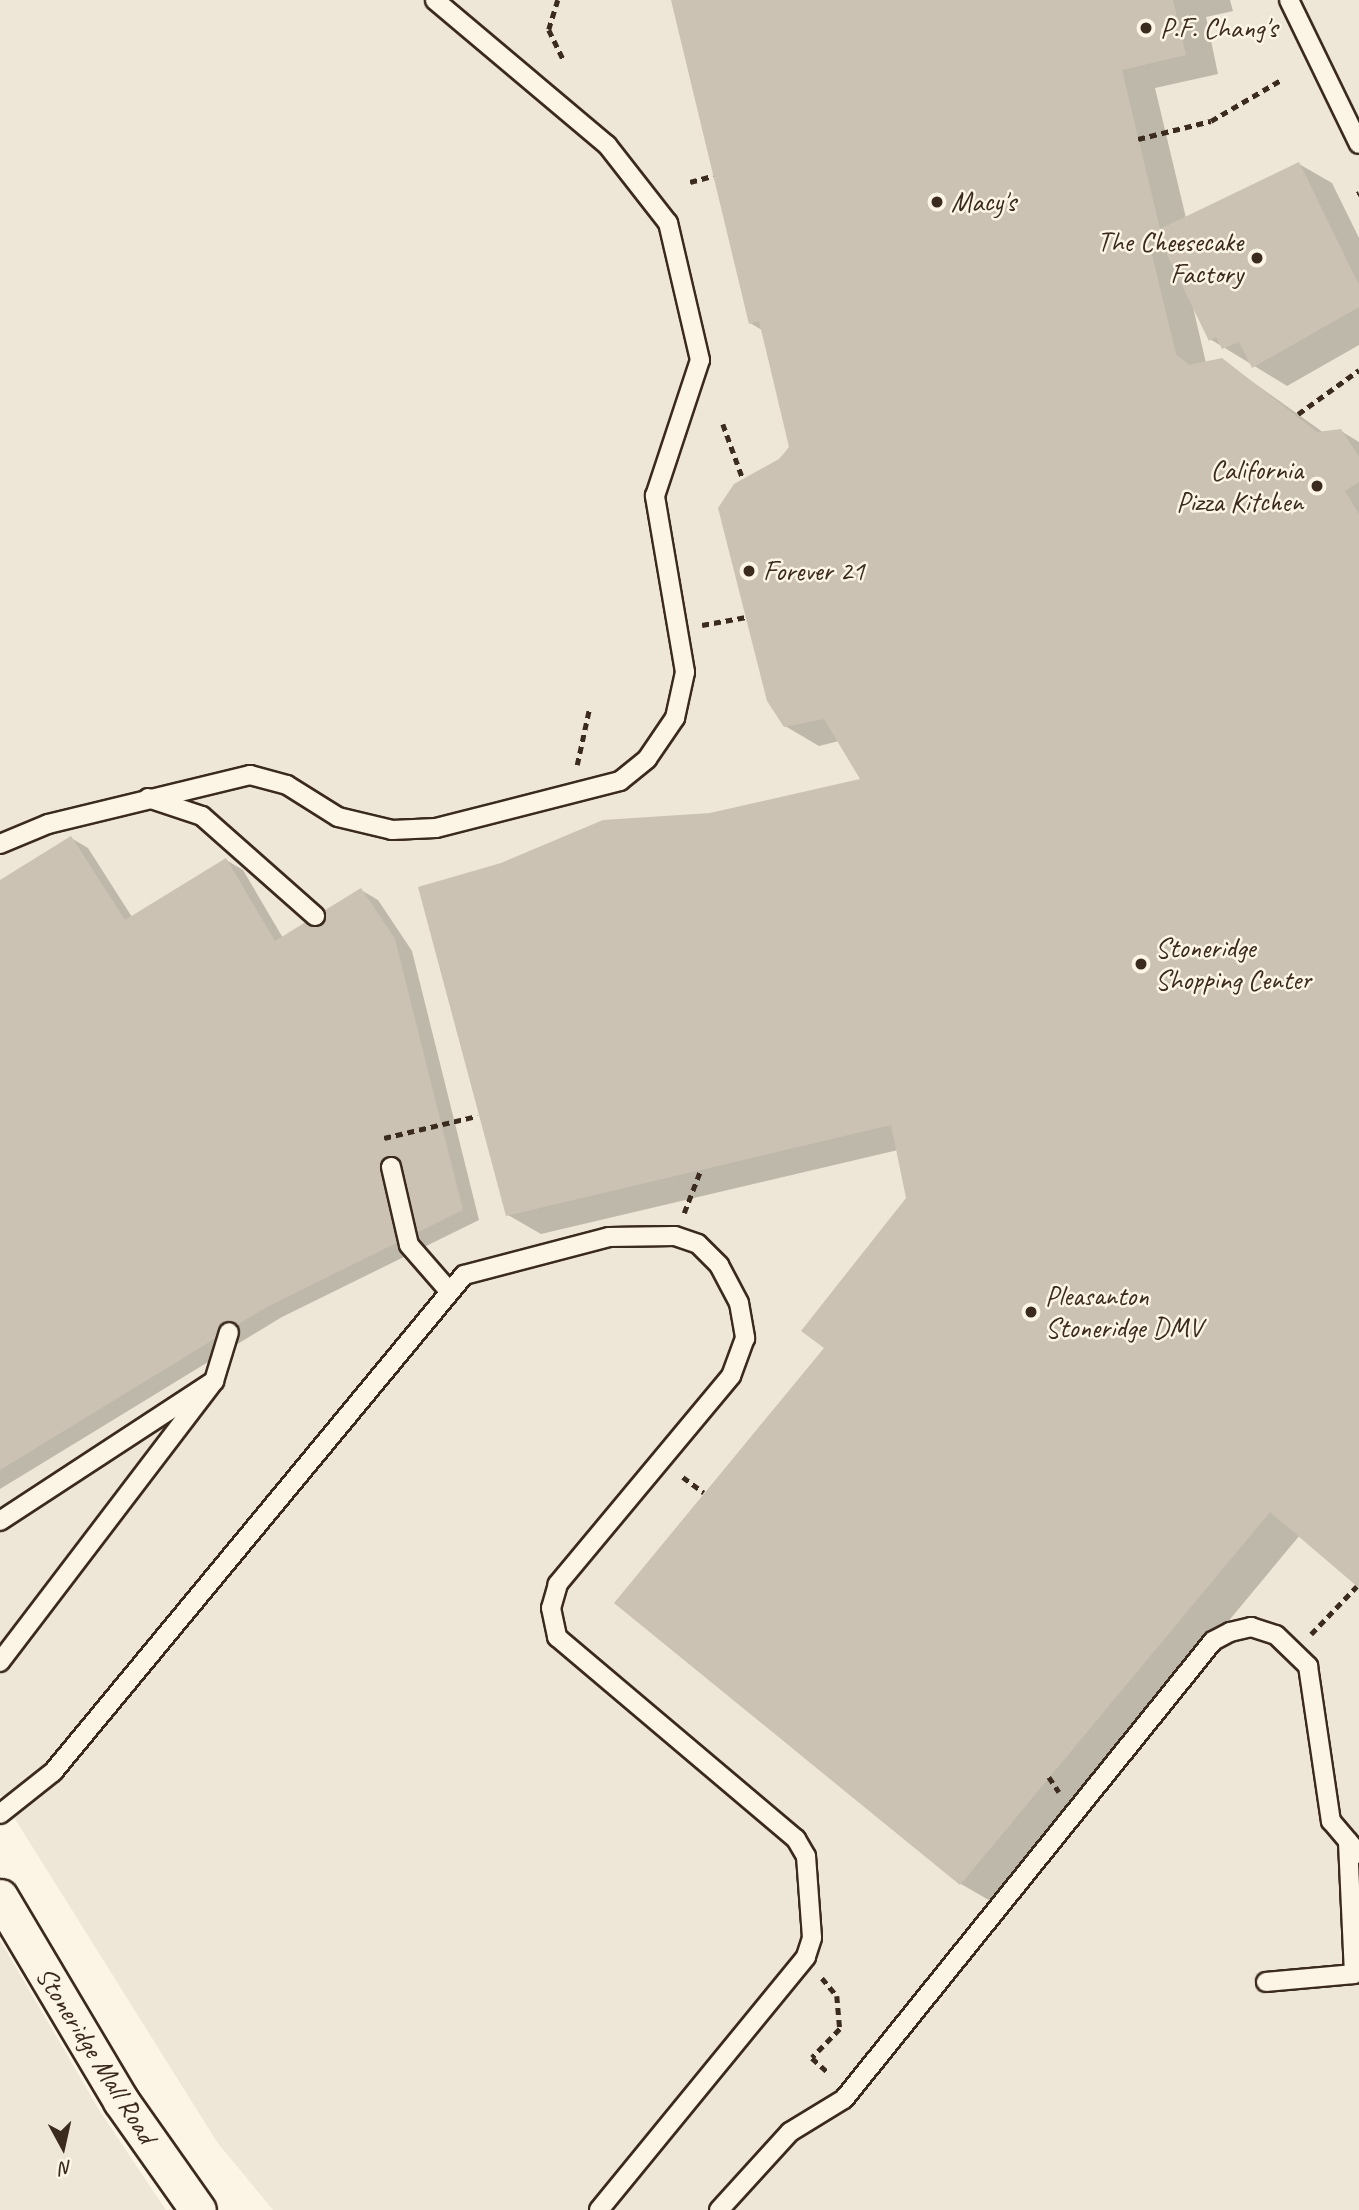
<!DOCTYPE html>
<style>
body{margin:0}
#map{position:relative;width:1359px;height:2210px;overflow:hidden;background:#fcf5e5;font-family:Caveat,sans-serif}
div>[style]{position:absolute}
.built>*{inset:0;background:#eee6d6}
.shadow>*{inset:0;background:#0003}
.building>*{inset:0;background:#ccc2b3}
.path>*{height:4.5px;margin-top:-2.25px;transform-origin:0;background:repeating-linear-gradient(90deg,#3b2a1e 0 7px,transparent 0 12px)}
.roads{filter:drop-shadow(2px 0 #3b2a1e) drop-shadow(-2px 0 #3b2a1e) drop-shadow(0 2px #3b2a1e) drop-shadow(0 -2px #3b2a1e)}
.lane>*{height:18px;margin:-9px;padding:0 9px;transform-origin:9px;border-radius:9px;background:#fcf5e5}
.street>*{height:35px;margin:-17.5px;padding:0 17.5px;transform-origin:17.5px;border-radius:17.5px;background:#fcf5e5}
.dots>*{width:19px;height:19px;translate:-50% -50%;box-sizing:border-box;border:4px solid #fcf5e5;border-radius:50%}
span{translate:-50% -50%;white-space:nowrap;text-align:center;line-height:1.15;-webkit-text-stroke:5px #fcf5e5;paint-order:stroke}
.poi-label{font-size:28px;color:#3b2a1e}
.left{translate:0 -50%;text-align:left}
.right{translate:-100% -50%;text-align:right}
.street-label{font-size:28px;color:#3b2a1e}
.north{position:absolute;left:28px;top:2112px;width:70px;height:70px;-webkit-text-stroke:5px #fcf5e5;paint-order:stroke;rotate:172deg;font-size:19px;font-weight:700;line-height:28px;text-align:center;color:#3b2a1e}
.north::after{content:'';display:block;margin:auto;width:24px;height:32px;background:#3b2a1e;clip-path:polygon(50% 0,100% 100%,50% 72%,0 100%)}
</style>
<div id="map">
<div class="built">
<div style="clip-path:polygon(0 0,1359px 0,1359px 2210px,273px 2210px,217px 2142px,0 1795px)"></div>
<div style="clip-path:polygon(0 1940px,101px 2113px,166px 2210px,0 2210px)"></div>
</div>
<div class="shadow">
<div style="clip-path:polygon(673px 0,1230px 0,1233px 11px,1206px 17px,1218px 74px,1155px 88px,1186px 218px,1299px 164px,1332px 183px,1359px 238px,1359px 345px,1287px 386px,1210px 339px,1193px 307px,1206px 363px,1222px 360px,1324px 433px,1341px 431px,1359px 442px,1359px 1586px,1300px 1535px,994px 1903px,961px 1884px,826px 1347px,907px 1198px,898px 1150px,541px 1234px,508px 1215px,711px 815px,863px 781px,839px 741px,819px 746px,785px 726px,781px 460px,791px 447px,762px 330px,750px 323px)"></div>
<div style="clip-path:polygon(71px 838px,88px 848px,132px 917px,226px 860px,243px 870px,283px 938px,361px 890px,378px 900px,412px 951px,479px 1220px,282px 1317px,0 1489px,0 882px)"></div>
</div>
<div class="building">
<div style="clip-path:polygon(671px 0,1173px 0,1186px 55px,1122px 70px,1160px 229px,1299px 162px,1359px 285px,1359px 307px,1252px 368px,1239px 342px,1222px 349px,1216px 337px,1209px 341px,1156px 232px,1147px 234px,1176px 354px,1189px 365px,1222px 358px,1317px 432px,1341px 429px,1359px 457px,1359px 482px,1345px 491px,1359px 514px,1359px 1588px,1270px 1512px,960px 1885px,614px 1603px,824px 1348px,801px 1331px,906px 1198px,891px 1125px,506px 1216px,418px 887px,501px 863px,603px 820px,710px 813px,860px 779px,824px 719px,784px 727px,767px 701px,718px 508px,734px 484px,779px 459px,789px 447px,759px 321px,749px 324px)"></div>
<div style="clip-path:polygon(71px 836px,125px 920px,226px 858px,275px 941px,361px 888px,395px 939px,463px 1210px,265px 1308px,0 1470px,0 880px)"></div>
</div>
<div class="path">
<div style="left:558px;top:0;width:31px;rotate:107deg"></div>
<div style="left:549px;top:30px;width:32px;rotate:64deg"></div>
<div style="left:1138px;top:139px;width:75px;rotate:-13.9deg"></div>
<div style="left:1211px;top:121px;width:81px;rotate:-30.4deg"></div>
<div style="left:690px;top:182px;width:24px;rotate:-15deg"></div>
<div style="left:1357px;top:194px;width:2px;rotate:-27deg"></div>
<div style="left:1298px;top:414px;width:75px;rotate:-35.8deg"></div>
<div style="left:723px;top:424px;width:59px;rotate:70deg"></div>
<div style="left:702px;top:625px;width:45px;rotate:-10.3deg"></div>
<div style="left:577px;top:765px;width:56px;rotate:-77.7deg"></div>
<div style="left:384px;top:1138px;width:96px;rotate:-13.3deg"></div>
<div style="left:684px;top:1213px;width:47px;rotate:-68.9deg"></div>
<div style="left:683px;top:1477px;width:26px;rotate:37deg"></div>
<div style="left:1311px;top:1634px;width:66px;rotate:-46.2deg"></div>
<div style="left:1049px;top:1777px;width:18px;rotate:56deg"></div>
<div style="left:822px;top:1978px;width:23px;rotate:50deg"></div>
<div style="left:837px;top:1996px;width:33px;rotate:85deg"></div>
<div style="left:840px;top:2029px;width:40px;rotate:134deg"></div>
<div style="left:812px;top:2058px;width:24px;rotate:42deg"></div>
</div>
<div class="roads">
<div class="lane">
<div style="left:1289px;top:0;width:160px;rotate:64.1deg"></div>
<div style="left:148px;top:798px;width:57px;rotate:18.4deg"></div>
<div style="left:202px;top:816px;width:151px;rotate:41.5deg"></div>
<div style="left:0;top:844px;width:52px;rotate:-22.6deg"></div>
<div style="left:48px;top:824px;width:208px;rotate:-13.6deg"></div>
<div style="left:250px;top:775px;width:38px;rotate:15deg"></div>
<div style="left:287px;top:785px;width:60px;rotate:32.1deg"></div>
<div style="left:338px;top:817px;width:56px;rotate:13.5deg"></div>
<div style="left:392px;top:830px;width:44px;rotate:-2.6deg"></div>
<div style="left:436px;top:828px;width:190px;rotate:-14.3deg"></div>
<div style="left:620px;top:781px;width:35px;rotate:-39deg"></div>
<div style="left:647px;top:759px;width:50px;rotate:-55.7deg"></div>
<div style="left:675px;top:718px;width:47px;rotate:-77.7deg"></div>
<div style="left:685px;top:672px;width:179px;rotate:-99.7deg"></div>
<div style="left:655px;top:496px;width:143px;rotate:-71.7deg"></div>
<div style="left:700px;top:360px;width:141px;rotate:-103.1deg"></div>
<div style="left:668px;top:223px;width:99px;rotate:-128deg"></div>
<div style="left:607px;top:145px;width:225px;rotate:-139.9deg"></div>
<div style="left:391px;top:1167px;width:80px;rotate:77deg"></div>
<div style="left:409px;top:1245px;width:62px;rotate:48.9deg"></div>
<div style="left:0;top:1521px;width:256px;rotate:-33.2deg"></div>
<div style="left:214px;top:1381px;width:51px;rotate:-73deg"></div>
<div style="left:0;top:1662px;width:353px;rotate:-52.7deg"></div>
<div style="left:0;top:1814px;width:68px;rotate:-38.4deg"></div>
<div style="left:53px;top:1772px;width:645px;rotate:-50.41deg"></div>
<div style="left:464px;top:1275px;width:150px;rotate:-14.7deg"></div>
<div style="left:609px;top:1237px;width:66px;rotate:-0.9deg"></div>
<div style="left:675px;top:1236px;width:24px;rotate:19deg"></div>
<div style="left:698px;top:1244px;width:30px;rotate:45deg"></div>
<div style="left:719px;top:1265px;width:43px;rotate:62.2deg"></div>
<div style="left:739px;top:1303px;width:36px;rotate:80deg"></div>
<div style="left:745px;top:1338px;width:40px;rotate:110.2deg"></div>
<div style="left:731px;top:1376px;width:271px;rotate:129.8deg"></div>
<div style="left:558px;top:1584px;width:25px;rotate:106deg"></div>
<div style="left:551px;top:1608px;width:30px;rotate:78deg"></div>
<div style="left:557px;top:1637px;width:313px;rotate:40.2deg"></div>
<div style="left:796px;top:1839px;width:20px;rotate:60deg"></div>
<div style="left:806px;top:1856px;width:82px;rotate:85.8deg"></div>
<div style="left:812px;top:1938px;width:20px;rotate:108deg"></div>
<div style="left:806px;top:1957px;width:327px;rotate:129.3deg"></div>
<div style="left:1266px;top:1982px;width:88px;rotate:-5.2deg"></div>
<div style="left:1354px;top:1974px;width:133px;rotate:-92.6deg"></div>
<div style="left:719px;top:2210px;width:105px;rotate:-47.7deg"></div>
<div style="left:790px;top:2132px;width:63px;rotate:-31.4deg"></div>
<div style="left:844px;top:2099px;width:588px;rotate:-51.14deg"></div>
<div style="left:1213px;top:1641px;width:19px;rotate:-28deg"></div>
<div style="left:1230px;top:1632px;width:22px;rotate:-13deg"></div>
<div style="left:1251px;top:1627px;width:26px;rotate:18deg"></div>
<div style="left:1276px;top:1635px;width:45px;rotate:44.1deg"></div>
<div style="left:1308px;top:1666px;width:157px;rotate:81.6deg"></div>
<div style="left:1331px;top:1821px;width:43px;rotate:49.7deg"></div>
</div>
<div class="street">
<div style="left:0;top:1897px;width:237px;rotate:59.3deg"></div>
<div style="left:121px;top:2101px;width:133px;rotate:54.8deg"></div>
</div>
</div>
<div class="dots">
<div style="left:1146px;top:28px;background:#3b2a1e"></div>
<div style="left:937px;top:202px;background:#3b2a1e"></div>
<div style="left:1257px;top:258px;background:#3b2a1e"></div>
<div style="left:1317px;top:486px;background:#3b2a1e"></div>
<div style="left:749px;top:571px;background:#3b2a1e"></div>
<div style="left:1141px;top:964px;background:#3b2a1e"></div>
<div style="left:1031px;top:1312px;background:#3b2a1e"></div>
</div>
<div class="poi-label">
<span class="left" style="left:1160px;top:28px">P.F. Chang's</span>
<span class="left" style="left:951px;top:202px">Macy's</span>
<span class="right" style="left:1243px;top:258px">The Cheesecake<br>Factory</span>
<span class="right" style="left:1303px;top:486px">California<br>Pizza Kitchen</span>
<span class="left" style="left:763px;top:571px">Forever 21</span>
<span class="left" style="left:1155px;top:964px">Stoneridge<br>Shopping Center</span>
<span class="left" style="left:1045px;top:1312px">Pleasanton<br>Stoneridge DMV</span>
</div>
<div class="street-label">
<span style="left:96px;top:2055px;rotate:58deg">Stoneridge Mall Road</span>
</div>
<div class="north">N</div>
</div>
